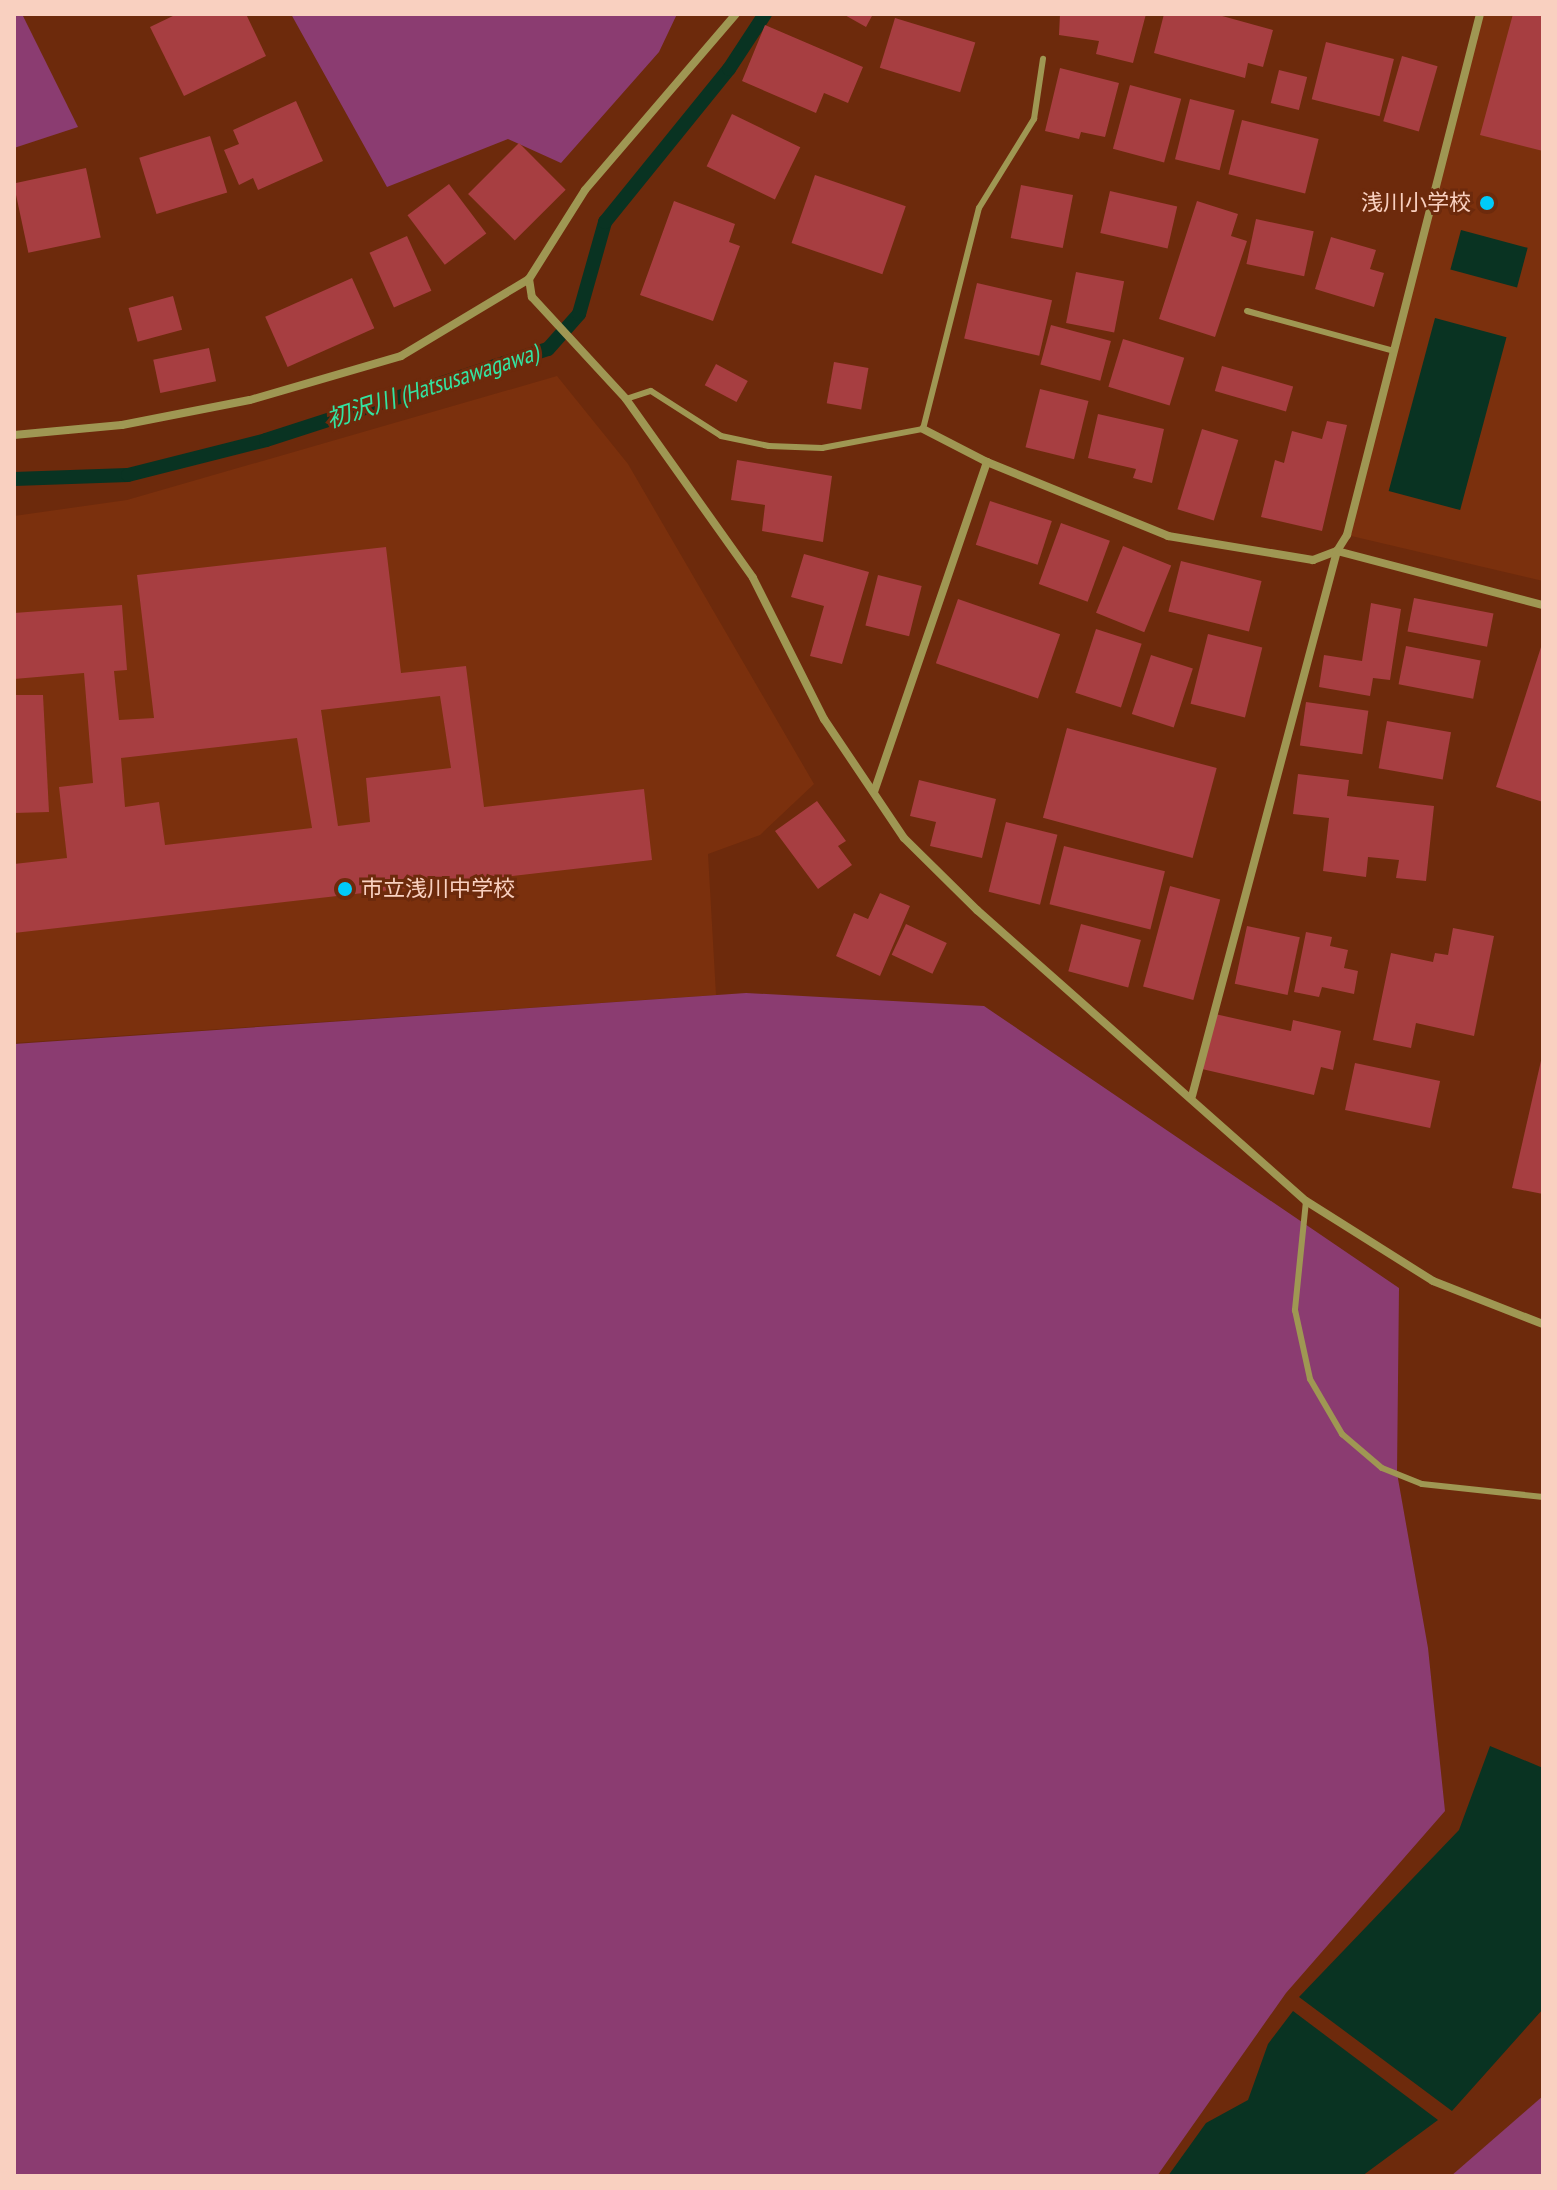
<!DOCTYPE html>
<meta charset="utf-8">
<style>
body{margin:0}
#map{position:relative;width:1557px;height:2190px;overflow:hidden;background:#6d2a0c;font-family:"PT Sans Narrow","Noto Sans JP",sans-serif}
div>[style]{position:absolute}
.built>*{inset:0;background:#7b300d}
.green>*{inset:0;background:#8b3c71}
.water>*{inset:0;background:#093322;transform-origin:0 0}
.stream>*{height:14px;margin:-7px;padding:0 7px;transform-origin:7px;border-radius:7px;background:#093322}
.building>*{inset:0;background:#a73e41;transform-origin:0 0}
.lane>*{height:6px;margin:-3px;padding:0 3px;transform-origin:3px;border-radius:3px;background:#9f9753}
.street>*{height:8px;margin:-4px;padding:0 4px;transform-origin:4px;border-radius:4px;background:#9f9753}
.dots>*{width:22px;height:22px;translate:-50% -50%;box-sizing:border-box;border:4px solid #6d2a0c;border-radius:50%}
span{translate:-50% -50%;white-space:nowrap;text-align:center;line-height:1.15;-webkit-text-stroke:6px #6d2a0c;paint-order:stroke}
.poi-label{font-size:22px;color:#f9d0c0}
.right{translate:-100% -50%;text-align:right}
.left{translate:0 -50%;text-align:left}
.water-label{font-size:24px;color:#33e4a1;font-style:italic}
.frame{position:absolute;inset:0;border:16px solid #f9d0c0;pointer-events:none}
</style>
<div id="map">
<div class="built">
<div style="clip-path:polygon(1480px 14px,1543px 14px,1543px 581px,1347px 535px)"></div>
<div style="clip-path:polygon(557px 376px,628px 464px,814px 784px,760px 835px,708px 854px,716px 995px,14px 1043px,14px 516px,127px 500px)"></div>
</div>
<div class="green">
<div style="clip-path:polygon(14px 14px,22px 14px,78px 127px,14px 148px)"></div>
<div style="clip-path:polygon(291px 14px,677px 14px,659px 52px,561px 163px,508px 139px,387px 187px)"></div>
<div style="clip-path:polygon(746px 993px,984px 1006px,1399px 1288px,1397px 1473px,1428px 1648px,1445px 1811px,1286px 1993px,1157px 2176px,14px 2176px,14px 1044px)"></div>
<div style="clip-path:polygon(1543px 2096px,1543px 2176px,1451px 2176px)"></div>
</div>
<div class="water">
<div style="left:1461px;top:230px;width:69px;height:41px;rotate:15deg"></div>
<div style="left:1435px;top:318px;width:74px;height:179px;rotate:15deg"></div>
<div style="clip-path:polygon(1490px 1746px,1543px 1768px,1543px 2009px,1452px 2111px,1299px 1997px,1459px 1830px)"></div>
<div style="clip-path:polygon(1293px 2011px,1438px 2120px,1362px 2176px,1168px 2176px,1206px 2123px,1248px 2100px,1268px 2044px)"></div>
</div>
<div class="stream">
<div style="left:14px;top:479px;width:114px;rotate:-2deg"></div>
<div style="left:128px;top:475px;width:142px;rotate:-14.2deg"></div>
<div style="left:266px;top:440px;width:296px;rotate:-17.9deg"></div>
<div style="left:548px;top:349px;width:47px;rotate:-48.5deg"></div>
<div style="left:579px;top:314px;width:96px;rotate:-74.2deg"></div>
<div style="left:605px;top:222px;width:197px;rotate:-51deg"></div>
<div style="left:729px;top:69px;width:66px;rotate:-56.8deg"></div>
</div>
<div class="building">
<div style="clip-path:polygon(177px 14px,246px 14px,266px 56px,184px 96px,150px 27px)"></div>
<div style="clip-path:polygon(843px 14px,873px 14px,866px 27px)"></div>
<div style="clip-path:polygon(1060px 14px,1146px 14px,1133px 63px,1096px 54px,1099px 41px,1059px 35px)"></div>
<div style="clip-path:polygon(1164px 14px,1215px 14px,1273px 30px,1263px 67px,1248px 63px,1245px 78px,1154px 53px)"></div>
<div style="clip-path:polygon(1513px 14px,1543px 14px,1543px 151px,1480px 135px)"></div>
<div style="left:895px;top:18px;width:84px;height:52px;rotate:17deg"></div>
<div style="clip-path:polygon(765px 25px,863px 67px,848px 103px,824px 93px,816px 113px,742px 81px)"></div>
<div style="left:1326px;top:42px;width:70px;height:59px;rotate:14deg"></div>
<div style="left:1402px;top:56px;width:37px;height:68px;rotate:16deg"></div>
<div style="clip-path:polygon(1060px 68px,1119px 83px,1105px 137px,1081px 132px,1079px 139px,1045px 131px)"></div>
<div style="left:1279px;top:70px;width:29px;height:34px;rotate:14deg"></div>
<div style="left:1130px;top:85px;width:53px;height:66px;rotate:15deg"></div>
<div style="left:1190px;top:99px;width:46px;height:62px;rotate:14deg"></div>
<div style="clip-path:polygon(296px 101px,323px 161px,258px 190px,253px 178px,239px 185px,224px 150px,239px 144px,233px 130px)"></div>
<div style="left:732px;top:114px;width:76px;height:58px;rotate:26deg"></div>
<div style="left:1242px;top:120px;width:79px;height:56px;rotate:14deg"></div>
<div style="left:210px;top:136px;width:59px;height:74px;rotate:73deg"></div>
<div style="left:519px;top:143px;width:66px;height:72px;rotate:45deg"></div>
<div style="left:86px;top:168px;width:71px;height:74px;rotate:78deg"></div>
<div style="left:815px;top:175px;width:96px;height:72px;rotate:19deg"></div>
<div style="left:449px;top:184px;width:62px;height:52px;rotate:53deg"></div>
<div style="left:1021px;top:185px;width:53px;height:54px;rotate:11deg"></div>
<div style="left:1110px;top:191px;width:69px;height:43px;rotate:13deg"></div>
<div style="clip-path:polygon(674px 201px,735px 224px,729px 242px,740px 246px,713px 321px,640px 295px)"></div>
<div style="clip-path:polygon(1197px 201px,1238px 214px,1231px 236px,1247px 241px,1215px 337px,1159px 319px)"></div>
<div style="left:1256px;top:219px;width:59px;height:46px;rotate:12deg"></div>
<div style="left:407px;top:236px;width:60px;height:41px;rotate:66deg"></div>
<div style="clip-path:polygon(1331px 237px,1376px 250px,1370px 269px,1384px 273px,1374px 307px,1315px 289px)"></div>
<div style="left:1076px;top:272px;width:49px;height:52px;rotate:11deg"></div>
<div style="left:352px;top:278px;width:55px;height:95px;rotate:66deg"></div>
<div style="left:977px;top:283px;width:77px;height:57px;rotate:13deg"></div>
<div style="left:173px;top:296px;width:35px;height:46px;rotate:75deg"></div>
<div style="left:1051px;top:325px;width:62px;height:41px;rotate:15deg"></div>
<div style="left:1123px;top:339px;width:64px;height:50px;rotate:17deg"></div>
<div style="left:209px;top:348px;width:34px;height:57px;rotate:78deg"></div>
<div style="left:834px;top:362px;width:35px;height:42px;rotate:10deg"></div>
<div style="left:716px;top:364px;width:36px;height:24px;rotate:28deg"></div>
<div style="left:1222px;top:366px;width:74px;height:26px;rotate:16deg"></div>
<div style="left:1040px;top:389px;width:50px;height:60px;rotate:14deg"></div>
<div style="clip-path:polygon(1098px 414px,1164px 429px,1152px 483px,1133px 478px,1136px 469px,1088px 458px)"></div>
<div style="clip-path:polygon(1327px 421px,1347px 425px,1322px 531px,1261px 517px,1275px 460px,1284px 463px,1292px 431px,1322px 439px)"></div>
<div style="left:1202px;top:429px;width:38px;height:84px;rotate:17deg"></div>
<div style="clip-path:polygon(737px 460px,832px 476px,823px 542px,762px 531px,765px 505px,731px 500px)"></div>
<div style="left:990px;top:501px;width:65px;height:46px;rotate:18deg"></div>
<div style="left:1061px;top:523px;width:52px;height:65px;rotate:20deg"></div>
<div style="left:1123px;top:546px;width:52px;height:72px;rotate:22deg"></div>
<div style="clip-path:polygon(evenodd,386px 547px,401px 673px,466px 666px,484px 807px,644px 789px,652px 860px,14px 933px,14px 864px,67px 858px,59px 787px,93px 783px,84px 673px,14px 679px,14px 613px,122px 605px,127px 670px,114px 671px,119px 720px,154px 718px,137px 575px,386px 547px,440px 696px,451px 768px,366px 778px,370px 822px,338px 826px,321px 710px,440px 696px,386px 547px,297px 738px,312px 828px,165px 845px,159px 802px,125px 807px,121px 758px,297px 738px)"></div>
<div style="clip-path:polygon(804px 554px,869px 572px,842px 664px,810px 656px,824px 606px,791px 597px)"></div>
<div style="left:1181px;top:561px;width:83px;height:52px;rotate:14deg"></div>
<div style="left:878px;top:575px;width:45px;height:52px;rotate:14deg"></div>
<div style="left:1414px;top:598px;width:81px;height:34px;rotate:11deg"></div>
<div style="left:958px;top:599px;width:108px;height:68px;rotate:19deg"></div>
<div style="clip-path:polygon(1371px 603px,1401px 609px,1390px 680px,1373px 678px,1370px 696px,1319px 687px,1324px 655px,1362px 661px)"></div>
<div style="left:1096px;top:629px;width:48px;height:67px;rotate:18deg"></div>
<div style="left:1208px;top:634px;width:56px;height:72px;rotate:14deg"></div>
<div style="clip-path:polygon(1542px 644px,1543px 644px,1543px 802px,1496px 787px)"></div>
<div style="left:1406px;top:646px;width:76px;height:39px;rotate:11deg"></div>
<div style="left:1151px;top:655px;width:44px;height:62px;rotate:18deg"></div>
<div style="clip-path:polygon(14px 695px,43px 695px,49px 812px,14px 813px)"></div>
<div style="left:1306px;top:702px;width:63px;height:44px;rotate:8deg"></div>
<div style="left:1387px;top:721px;width:65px;height:48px;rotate:10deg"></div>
<div style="left:1067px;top:728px;width:155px;height:93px;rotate:15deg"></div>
<div style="clip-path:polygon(1298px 774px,1349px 780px,1347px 796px,1434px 806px,1426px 881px,1396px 878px,1399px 860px,1368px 857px,1366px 877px,1323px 871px,1329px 818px,1293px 814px)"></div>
<div style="clip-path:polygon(919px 780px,996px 799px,982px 858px,930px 846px,936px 822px,910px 816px)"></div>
<div style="clip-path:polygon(817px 801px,846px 841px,838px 846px,852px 865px,818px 889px,775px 831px)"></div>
<div style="left:1006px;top:822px;width:53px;height:72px;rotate:14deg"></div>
<div style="left:1064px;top:846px;width:104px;height:60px;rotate:14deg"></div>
<div style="left:1170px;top:886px;width:52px;height:104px;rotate:15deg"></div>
<div style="clip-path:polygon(880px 893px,910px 906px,880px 976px,836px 956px,854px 913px,868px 919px)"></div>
<div style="left:906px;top:924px;width:45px;height:34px;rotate:25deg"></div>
<div style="left:1081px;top:924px;width:62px;height:49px;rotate:15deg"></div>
<div style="left:1247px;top:926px;width:54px;height:59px;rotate:12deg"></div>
<div style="clip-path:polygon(1453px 928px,1494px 936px,1474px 1036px,1416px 1023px,1411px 1048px,1373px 1040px,1391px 953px,1433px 962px,1435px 953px,1448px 955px)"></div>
<div style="clip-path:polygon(1306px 932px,1332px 937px,1330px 946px,1348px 950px,1344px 968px,1358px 971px,1354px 994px,1322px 987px,1319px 997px,1294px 992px)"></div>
<div style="clip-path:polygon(1215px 1014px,1291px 1031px,1293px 1020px,1341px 1031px,1333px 1070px,1321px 1067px,1314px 1095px,1202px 1069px)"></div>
<div style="clip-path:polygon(1543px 1052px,1543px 1194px,1512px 1188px)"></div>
<div style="left:1355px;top:1063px;width:87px;height:48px;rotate:12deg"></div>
</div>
<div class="lane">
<div style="left:1247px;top:311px;width:152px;rotate:15.2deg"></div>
<div style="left:626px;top:399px;width:26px;rotate:-18deg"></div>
<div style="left:651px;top:391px;width:83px;rotate:32.7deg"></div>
<div style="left:721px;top:436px;width:49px;rotate:11.8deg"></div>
<div style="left:769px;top:446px;width:53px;rotate:2.2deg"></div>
<div style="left:822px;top:448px;width:103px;rotate:-10.7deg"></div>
<div style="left:923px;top:429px;width:228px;rotate:-75.8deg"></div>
<div style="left:979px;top:208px;width:105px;rotate:-58.3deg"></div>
<div style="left:1034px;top:119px;width:61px;rotate:-81.5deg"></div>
<div style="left:1306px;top:1201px;width:110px;rotate:95.8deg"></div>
<div style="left:1295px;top:1310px;width:71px;rotate:77.7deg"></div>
<div style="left:1310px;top:1379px;width:64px;rotate:59.8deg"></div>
<div style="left:1342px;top:1434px;width:52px;rotate:40.4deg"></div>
<div style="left:1382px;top:1468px;width:43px;rotate:21.8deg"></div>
<div style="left:1422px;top:1484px;width:122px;rotate:6.1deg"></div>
</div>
<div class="street">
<div style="left:529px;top:279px;width:18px;rotate:81deg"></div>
<div style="left:532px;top:297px;width:139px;rotate:47.3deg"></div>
<div style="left:626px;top:399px;width:219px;rotate:54.6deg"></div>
<div style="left:753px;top:578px;width:158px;rotate:63.3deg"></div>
<div style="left:824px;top:719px;width:143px;rotate:56.1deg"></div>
<div style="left:904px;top:838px;width:103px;rotate:44.6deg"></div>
<div style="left:977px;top:910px;width:439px;rotate:41.5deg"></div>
<div style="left:1306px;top:1201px;width:150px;rotate:32.2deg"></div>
<div style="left:1433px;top:1281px;width:118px;rotate:21.4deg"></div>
<div style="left:923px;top:429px;width:72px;rotate:27.3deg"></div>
<div style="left:987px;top:462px;width:196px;rotate:22.2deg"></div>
<div style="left:1168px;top:536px;width:147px;rotate:9.4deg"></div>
<div style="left:1313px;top:560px;width:26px;rotate:-21deg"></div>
<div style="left:1337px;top:551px;width:19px;rotate:-58deg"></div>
<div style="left:1347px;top:535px;width:538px;rotate:-75.68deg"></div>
<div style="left:14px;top:435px;width:108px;rotate:-5.3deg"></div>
<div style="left:122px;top:425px;width:130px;rotate:-11.1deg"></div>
<div style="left:250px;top:400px;width:157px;rotate:-16.2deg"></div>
<div style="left:401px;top:356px;width:149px;rotate:-31deg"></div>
<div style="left:529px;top:279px;width:105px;rotate:-57.8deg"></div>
<div style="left:585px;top:190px;width:232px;rotate:-49.4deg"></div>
<div style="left:874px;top:792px;width:349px;rotate:-71.1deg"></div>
<div style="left:1192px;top:1096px;width:564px;rotate:-75.1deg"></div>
<div style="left:1337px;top:551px;width:213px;rotate:14.7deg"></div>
</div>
<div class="dots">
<div style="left:1487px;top:203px;background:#00cbf9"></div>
<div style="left:345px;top:889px;background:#00cbf9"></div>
</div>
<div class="poi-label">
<span class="right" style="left:1471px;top:203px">浅川小学校</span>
<span class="left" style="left:361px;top:889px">市立浅川中学校</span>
</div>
<div class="water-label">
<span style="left:432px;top:386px;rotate:-18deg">初沢川 (Hatsusawagawa)</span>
</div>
<div class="frame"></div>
</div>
